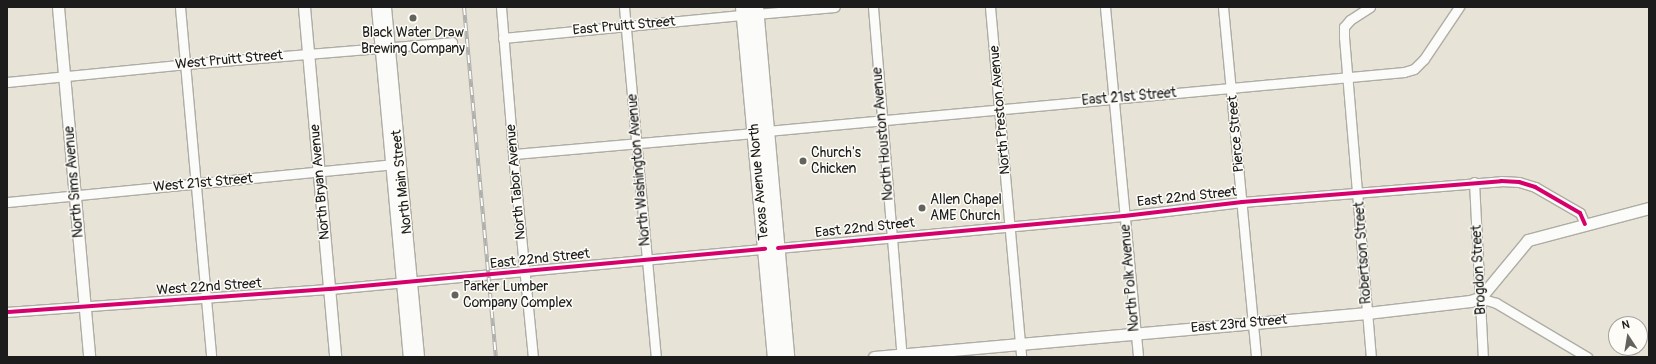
<!DOCTYPE html>
<style>
body{margin:0}
#map{position:relative;width:1656px;height:364px;overflow:hidden;background:#e7e4d7;font-family:Pangolin,sans-serif}
div>[style]{position:absolute}
.roads{filter:drop-shadow(1px 0 #aeaca4) drop-shadow(-1px 0 #aeaca4) drop-shadow(0 1px #aeaca4) drop-shadow(0 -1px #aeaca4)}
.minor>*{height:9px;margin:-4.5px;padding:0 4.5px;transform-origin:4.5px;border-radius:4.5px;background:#fbfbf9}
.tertiary>*{height:11px;margin:-5.5px;padding:0 5.5px;transform-origin:5.5px;border-radius:5.5px;background:#fbfbf9}
.primary>*{height:14px;margin:-7px;padding:0 7px;transform-origin:7px;border-radius:7px;background:#fbfbf9}
.rail>*{height:4px;margin-top:-2px;transform-origin:0;background:repeating-linear-gradient(90deg,#fdfcf7 0 8px,#aeaeac 0 16px);box-sizing:border-box;border-block:1px solid #aeaeac}
.cycleway>*{height:4px;margin:-2px;padding:0 2px;transform-origin:2px;border-radius:2px;background:#d6006c}
.dots>*{width:11px;height:11px;translate:-50% -50%;box-sizing:border-box;border:2px solid #fdfcf7;border-radius:50%}
span{translate:-50% -50%;white-space:nowrap;text-align:center;line-height:1.15;-webkit-text-stroke:3px #fdfcf7;paint-order:stroke}
.street-label{font-size:14px;color:#1c1c1c}
.poi-label{font-size:14px;color:#1c1c1c}
.left{translate:0 -50%;text-align:left}
.frame{position:absolute;inset:0;border:8px solid #1c1c1c;pointer-events:none}
.north{position:absolute;left:1608px;top:316px;width:40px;height:40px;box-sizing:border-box;background:#fdfcf7;border:1px solid #a3a29f;border-radius:50%;rotate:348deg;font-size:11px;font-weight:700;line-height:16px;text-align:center;color:#1c1c1c}
.north::after{content:'';display:block;margin:auto;width:14px;height:18px;background:#63625d;clip-path:polygon(50% 0,100% 100%,50% 72%,0 100%)}
</style>
<div id="map">
<div class="roads">
<div class="minor">
<div style="left:180px;top:7px;width:351px;rotate:84.9deg"></div>
<div style="left:501px;top:7px;width:147px;rotate:85.3deg"></div>
<div style="left:513px;top:154px;width:204px;rotate:84.4deg"></div>
<div style="left:624px;top:7px;width:351px;rotate:84.8deg"></div>
<div style="left:873px;top:7px;width:351px;rotate:85.3deg"></div>
<div style="left:990px;top:7px;width:351px;rotate:84.9deg"></div>
<div style="left:1105px;top:7px;width:352px;rotate:84.6deg"></div>
<div style="left:1223px;top:7px;width:352px;rotate:84.6deg"></div>
<div style="left:1370px;top:7px;width:24px;rotate:147deg"></div>
<div style="left:1350px;top:20px;width:9px;rotate:131deg"></div>
<div style="left:1344px;top:27px;width:10px;rotate:90deg"></div>
<div style="left:1344px;top:37px;width:321px;rotate:85.2deg"></div>
<div style="left:756px;top:14px;width:79px;rotate:-5.1deg"></div>
<div style="left:503px;top:38px;width:242px;rotate:-5.5deg"></div>
<div style="left:7px;top:82px;width:180px;rotate:-5.7deg"></div>
<div style="left:186px;top:64px;width:267px;rotate:-4.7deg"></div>
<div style="left:767px;top:131px;width:640px;rotate:-5.29deg"></div>
<div style="left:1404px;top:72px;width:10px;rotate:-17deg"></div>
<div style="left:1414px;top:69px;width:14px;rotate:-45deg"></div>
<div style="left:1424px;top:59px;width:63px;rotate:-56.1deg"></div>
<div style="left:513px;top:154px;width:243px;rotate:-5deg"></div>
<div style="left:1474px;top:182px;width:175px;rotate:87.1deg"></div>
<div style="left:7px;top:202px;width:393px;rotate:-5.6deg"></div>
<div style="left:778px;top:248px;width:347px;rotate:-5.3deg"></div>
<div style="left:1124px;top:216px;width:119px;rotate:-6.8deg"></div>
<div style="left:1242px;top:202px;width:260px;rotate:-4.6deg"></div>
<div style="left:1501px;top:181px;width:18px;rotate:3deg"></div>
<div style="left:1519px;top:182px;width:17px;rotate:17deg"></div>
<div style="left:1535px;top:187px;width:52px;rotate:30deg"></div>
<div style="left:1580px;top:213px;width:12px;rotate:66deg"></div>
<div style="left:1480px;top:298px;width:17px;rotate:17deg"></div>
<div style="left:1496px;top:303px;width:106px;rotate:30.7deg"></div>
<div style="left:7px;top:312px;width:324px;rotate:-4.1deg"></div>
<div style="left:330px;top:289px;width:437px;rotate:-5.3deg"></div>
</div>
<div class="tertiary">
<div style="left:58px;top:7px;width:351px;rotate:84.9deg"></div>
<div style="left:304px;top:7px;width:351px;rotate:84.9deg"></div>
<div style="left:377px;top:7px;width:351px;rotate:84.8deg"></div>
<div style="left:385px;top:7px;width:352px;rotate:84.6deg"></div>
<div style="left:874px;top:357px;width:495px;rotate:-5.1deg"></div>
<div style="left:1367px;top:313px;width:104px;rotate:-6.6deg"></div>
<div style="left:1470px;top:301px;width:10px;rotate:-17deg"></div>
<div style="left:1480px;top:298px;width:75px;rotate:-50.4deg"></div>
<div style="left:1528px;top:240px;width:125px;rotate:-14.8deg"></div>
</div>
<div class="primary">
<div style="left:743px;top:7px;width:351px;rotate:84.8deg"></div>
<div style="left:756px;top:7px;width:351px;rotate:84.9deg"></div>
</div>
</div>
<div class="rail">
<div style="left:464px;top:7px;width:351px;rotate:84.8deg"></div>
</div>
<div class="cycleway">
<div style="left:778px;top:248px;width:347px;rotate:-5.3deg"></div>
<div style="left:1124px;top:216px;width:119px;rotate:-6.8deg"></div>
<div style="left:1242px;top:202px;width:260px;rotate:-4.6deg"></div>
<div style="left:1501px;top:181px;width:18px;rotate:3deg"></div>
<div style="left:1519px;top:182px;width:17px;rotate:17deg"></div>
<div style="left:1535px;top:187px;width:52px;rotate:30deg"></div>
<div style="left:1580px;top:213px;width:12px;rotate:66deg"></div>
<div style="left:7px;top:312px;width:324px;rotate:-4.1deg"></div>
<div style="left:330px;top:289px;width:437px;rotate:-5.3deg"></div>
</div>
<div class="dots">
<div style="left:413px;top:18px;background:#63625d"></div>
<div style="left:803px;top:161px;background:#63625d"></div>
<div style="left:922px;top:208px;background:#63625d"></div>
<div style="left:455px;top:295px;background:#63625d"></div>
</div>
<div class="street-label">
<span style="left:624px;top:26px;rotate:-5deg">East Pruitt Street</span>
<span style="left:229px;top:60px;rotate:-5deg">West Pruitt Street</span>
<span style="left:1129px;top:97px;rotate:-5deg">East 21st Street</span>
<span style="left:1000px;top:110px;rotate:-95deg">North Preston Avenue</span>
<span style="left:883px;top:134px;rotate:-95deg">North Houston Avenue</span>
<span style="left:1236px;top:134px;rotate:-95deg">Pierce Street</span>
<span style="left:639px;top:170px;rotate:-95deg">North Washington Avenue</span>
<span style="left:74px;top:182px;rotate:-95deg">North Sims Avenue</span>
<span style="left:320px;top:182px;rotate:-95deg">North Bryan Avenue</span>
<span style="left:402px;top:182px;rotate:-96deg">North Main Street</span>
<span style="left:516px;top:182px;rotate:-95deg">North Tabor Avenue</span>
<span style="left:759px;top:182px;rotate:-95deg">Texas Avenue North</span>
<span style="left:203px;top:183px;rotate:-5deg">West 21st Street</span>
<span style="left:1187px;top:197px;rotate:-6deg">East 22nd Street</span>
<span style="left:865px;top:228px;rotate:-6deg">East 22nd Street</span>
<span style="left:1363px;top:253px;rotate:-94deg">Robertson Street</span>
<span style="left:540px;top:259px;rotate:-6deg">East 22nd Street</span>
<span style="left:1479px;top:270px;rotate:-93deg">Brogdon Street</span>
<span style="left:1130px;top:278px;rotate:-95deg">North Polk Avenue</span>
<span style="left:209px;top:287px;rotate:-4deg">West 22nd Street</span>
<span style="left:1239px;top:324px;rotate:-5deg">East 23rd Street</span>
</div>
<div class="poi-label">
<span style="left:413px;top:41px">Black Water Draw<br>Brewing Company</span>
<span class="left" style="left:811px;top:161px">Church's<br>Chicken</span>
<span class="left" style="left:930px;top:208px">Allen Chapel<br>AME Church</span>
<span class="left" style="left:463px;top:295px">Parker Lumber<br>Company Complex</span>
</div>
<div class="frame"></div>
<div class="north">N</div>
</div>
